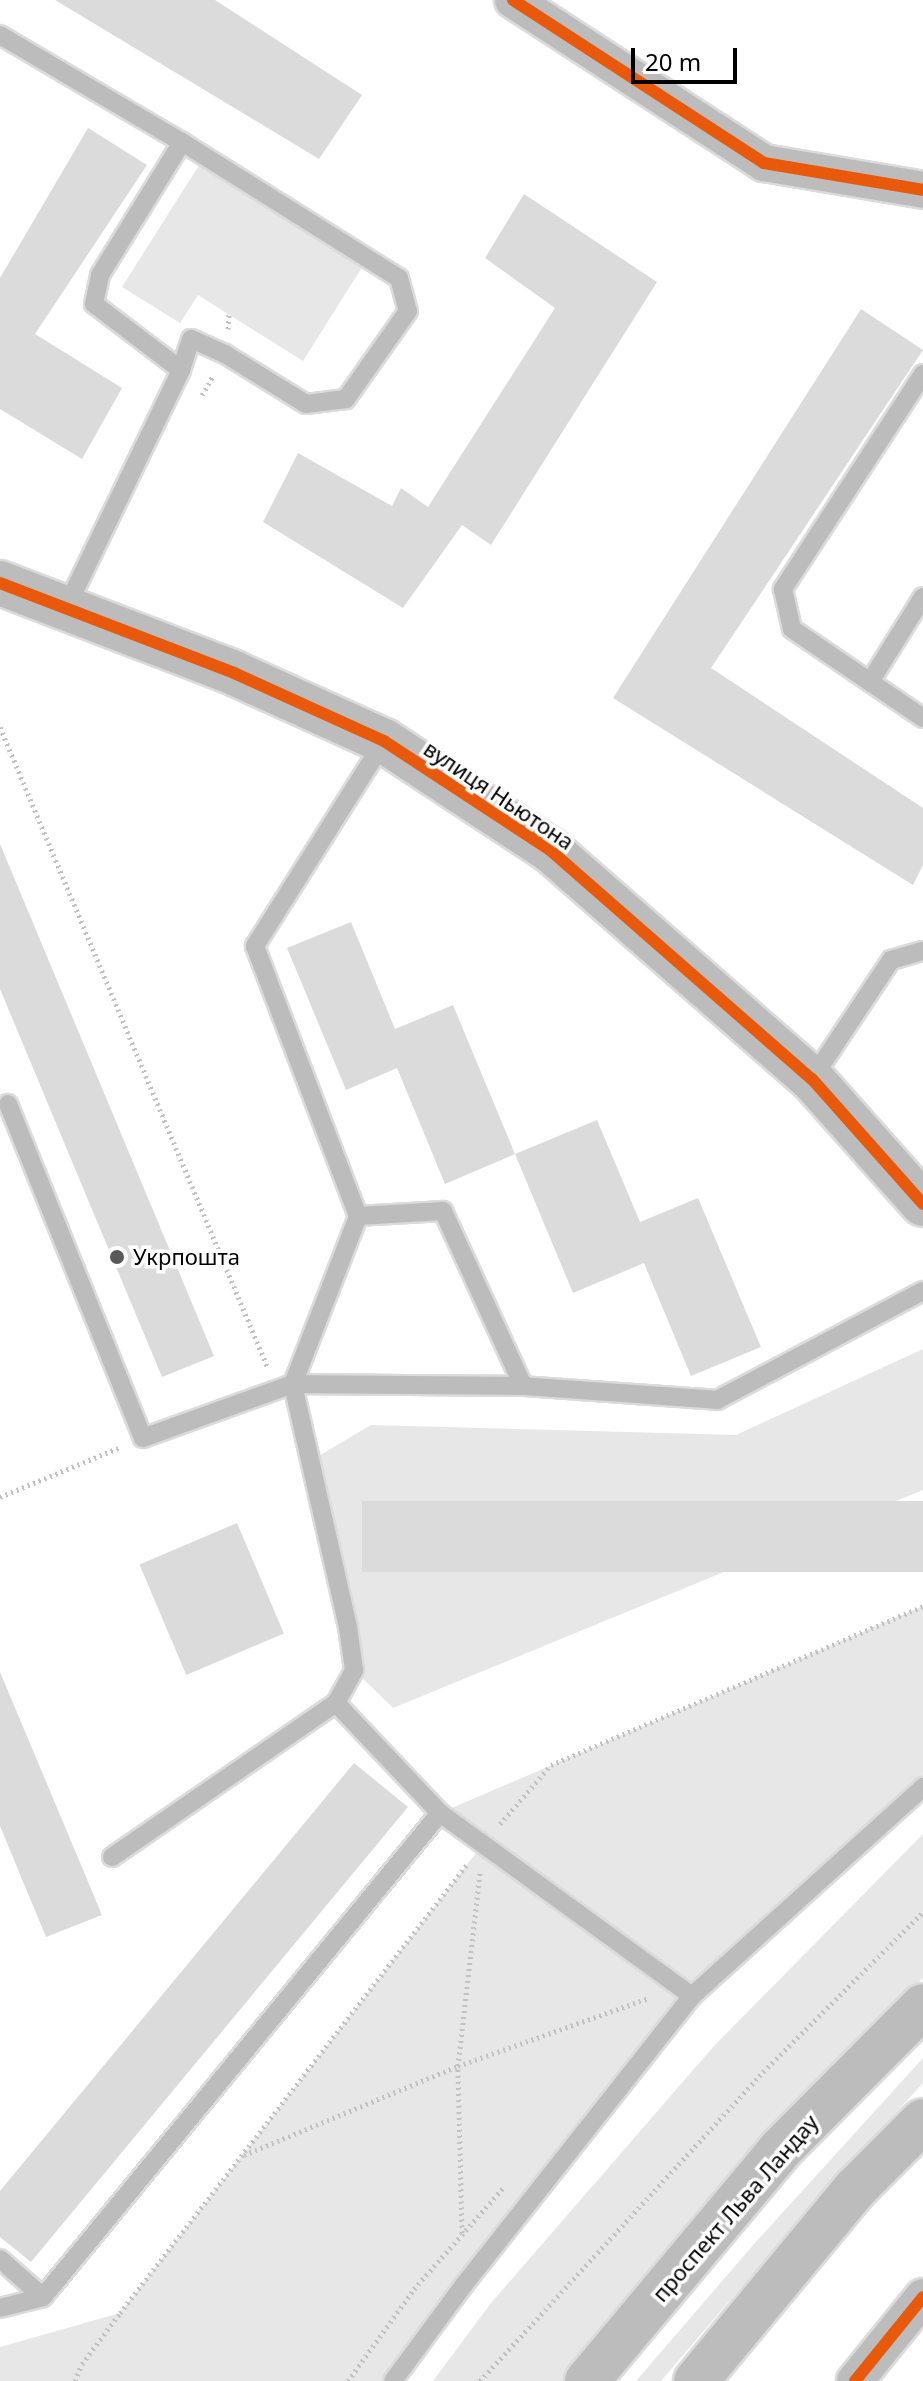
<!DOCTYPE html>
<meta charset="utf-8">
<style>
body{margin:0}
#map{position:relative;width:923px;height:2381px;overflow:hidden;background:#fff;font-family:"Noto Sans",sans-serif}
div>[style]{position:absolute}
.green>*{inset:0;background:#e7e7e7}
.building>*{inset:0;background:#dbdbdb;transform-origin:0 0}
.path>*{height:5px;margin-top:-2.5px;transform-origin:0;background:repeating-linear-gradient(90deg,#c2c2c2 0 2px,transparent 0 6px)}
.roads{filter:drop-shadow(2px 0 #dbdbdb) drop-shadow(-2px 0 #dbdbdb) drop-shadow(0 2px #dbdbdb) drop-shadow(0 -2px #dbdbdb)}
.service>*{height:18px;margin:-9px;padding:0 9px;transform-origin:9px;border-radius:9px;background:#bcbcbc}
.minor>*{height:36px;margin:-18px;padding:0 18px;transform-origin:18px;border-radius:18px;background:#bcbcbc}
.tertiary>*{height:44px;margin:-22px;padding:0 22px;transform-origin:22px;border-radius:22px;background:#bcbcbc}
.primary>*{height:44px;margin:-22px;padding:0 22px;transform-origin:22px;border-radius:22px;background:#bcbcbc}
.cycleway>*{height:12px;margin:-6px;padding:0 6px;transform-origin:6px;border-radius:6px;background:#e8590c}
.dots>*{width:22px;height:22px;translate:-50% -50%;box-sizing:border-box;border:4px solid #fff;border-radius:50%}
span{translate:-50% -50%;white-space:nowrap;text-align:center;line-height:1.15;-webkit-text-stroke:7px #fff;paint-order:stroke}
.street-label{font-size:22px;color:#000}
.poi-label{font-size:22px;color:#000}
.left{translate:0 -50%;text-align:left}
.scale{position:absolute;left:631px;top:48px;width:106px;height:36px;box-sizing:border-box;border:4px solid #000;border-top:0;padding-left:10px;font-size:24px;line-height:28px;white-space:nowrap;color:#000;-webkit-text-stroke:6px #fff;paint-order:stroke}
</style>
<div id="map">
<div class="green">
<div style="clip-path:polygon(203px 159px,366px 261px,303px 361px,198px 295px,180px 323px,122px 287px)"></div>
<div style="clip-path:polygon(923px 1349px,923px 1490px,393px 1708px,354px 1670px,310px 1461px,371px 1425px,736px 1435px)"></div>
<div style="clip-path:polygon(923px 1606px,923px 1787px,692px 1996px,393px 2381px,0 2381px,0 2347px,120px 2313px,241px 2157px,483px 1844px,440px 1813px)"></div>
<div style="clip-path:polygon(923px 1834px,923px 1978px,783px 2116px,570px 2381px,433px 2381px,491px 2303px,713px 2047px)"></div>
<div style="clip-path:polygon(923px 2058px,923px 2083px,816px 2200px,661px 2381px,636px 2381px,754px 2244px)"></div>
</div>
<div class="building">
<div style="clip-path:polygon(55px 0,215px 0,362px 95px,319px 159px)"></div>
<div style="clip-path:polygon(88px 128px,147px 165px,35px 334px,122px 388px,82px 459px,0 409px,0 278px)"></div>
<div style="clip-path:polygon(524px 194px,657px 282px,491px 545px,462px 525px,403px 608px,263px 522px,298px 453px,392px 506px,401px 488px,428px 507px,555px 308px,485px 258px)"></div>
<div style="clip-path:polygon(861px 309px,923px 350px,711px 668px,923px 808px,923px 865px,913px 885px,613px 698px)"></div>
<div style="clip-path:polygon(0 844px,214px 1356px,162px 1377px,0 989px)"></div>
<div style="clip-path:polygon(351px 922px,395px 1029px,453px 1005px,515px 1154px,445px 1184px,397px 1068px,346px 1090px,287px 948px)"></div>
<div style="clip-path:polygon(597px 1120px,640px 1222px,698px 1198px,761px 1347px,691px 1376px,644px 1263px,573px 1293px,515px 1154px)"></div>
<div style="left:923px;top:1501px;width:71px;height:561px;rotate:90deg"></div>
<div style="left:237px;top:1523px;width:120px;height:106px;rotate:67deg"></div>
<div style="clip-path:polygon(0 1672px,102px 1915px,46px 1937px,0 1826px)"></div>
<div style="clip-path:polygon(354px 1763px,408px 1807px,31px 2262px,0 2237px,0 2191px)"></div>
</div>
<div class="path">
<div style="left:228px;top:329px;width:15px;rotate:-86deg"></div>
<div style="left:202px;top:395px;width:22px;rotate:-60deg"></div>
<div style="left:0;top:727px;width:693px;rotate:67.32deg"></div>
<div style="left:0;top:1497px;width:131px;rotate:-22.5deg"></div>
<div style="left:500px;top:1824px;width:78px;rotate:-49.2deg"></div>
<div style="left:551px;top:1765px;width:405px;rotate:-23.1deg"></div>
<div style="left:244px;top:2155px;width:232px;rotate:-22.6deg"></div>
<div style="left:458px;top:2066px;width:203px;rotate:-19.6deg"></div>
<div style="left:462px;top:2233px;width:167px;rotate:-91.4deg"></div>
<div style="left:458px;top:2066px;width:194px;rotate:-83.5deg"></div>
<div style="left:75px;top:2381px;width:18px;rotate:-68deg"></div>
<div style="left:82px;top:2364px;width:64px;rotate:-53.3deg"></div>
<div style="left:120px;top:2313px;width:569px;rotate:-52.28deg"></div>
<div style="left:348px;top:2381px;width:113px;rotate:-54.3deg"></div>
<div style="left:414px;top:2289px;width:135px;rotate:-48.6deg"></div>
<div style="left:480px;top:2381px;width:413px;rotate:-47.5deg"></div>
<div style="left:759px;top:2076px;width:232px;rotate:-45deg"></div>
</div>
<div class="roads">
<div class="service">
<div style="left:0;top:35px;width:211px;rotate:30.5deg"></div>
<div style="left:923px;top:374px;width:257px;rotate:123.1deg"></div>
<div style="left:783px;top:589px;width:41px;rotate:77.3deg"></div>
<div style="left:792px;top:629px;width:158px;rotate:34.2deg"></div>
<div style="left:67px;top:606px;width:262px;rotate:-64.2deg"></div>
<div style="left:181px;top:370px;width:109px;rotate:-142.8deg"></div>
<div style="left:94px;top:304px;width:30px;rotate:-78deg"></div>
<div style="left:100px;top:275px;width:156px;rotate:-58.3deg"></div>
<div style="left:182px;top:142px;width:256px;rotate:32.1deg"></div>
<div style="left:399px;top:278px;width:34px;rotate:75deg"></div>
<div style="left:408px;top:311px;width:108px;rotate:125.2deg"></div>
<div style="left:346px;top:399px;width:40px;rotate:172.9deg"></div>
<div style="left:306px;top:404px;width:95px;rotate:-148.3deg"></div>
<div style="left:225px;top:354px;width:37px;rotate:-156deg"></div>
<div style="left:191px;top:339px;width:33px;rotate:108deg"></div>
<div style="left:870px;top:682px;width:100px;rotate:-58.1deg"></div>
<div style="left:812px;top:1079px;width:143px;rotate:-56.4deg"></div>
<div style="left:891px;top:960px;width:33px;rotate:-16deg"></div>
<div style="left:8px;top:1104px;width:360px;rotate:68deg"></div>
<div style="left:143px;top:1438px;width:159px;rotate:-19.8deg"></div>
<div style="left:293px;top:1384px;width:180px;rotate:-68.8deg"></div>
<div style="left:358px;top:1216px;width:289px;rotate:-110.9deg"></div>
<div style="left:255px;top:946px;width:242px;rotate:-57.8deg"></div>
<div style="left:358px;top:1216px;width:85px;rotate:-3.4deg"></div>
<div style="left:443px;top:1211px;width:192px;rotate:65.4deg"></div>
<div style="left:523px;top:1386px;width:195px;rotate:4.1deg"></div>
<div style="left:717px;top:1400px;width:233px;rotate:-27.9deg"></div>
<div style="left:336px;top:1703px;width:38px;rotate:-61deg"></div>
<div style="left:354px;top:1670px;width:43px;rotate:-97.9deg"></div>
<div style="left:348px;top:1627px;width:249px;rotate:-102.8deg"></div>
<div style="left:293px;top:1384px;width:230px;rotate:0.5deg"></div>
<div style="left:112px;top:1857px;width:272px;rotate:-34.5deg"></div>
<div style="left:336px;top:1703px;width:151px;rotate:46.6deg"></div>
<div style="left:440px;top:1813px;width:311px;rotate:36deg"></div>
<div style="left:692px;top:1996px;width:312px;rotate:-42.1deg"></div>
<div style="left:0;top:2259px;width:57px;rotate:41.5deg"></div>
<div style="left:43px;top:2297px;width:626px;rotate:-50.64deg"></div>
<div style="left:0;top:2308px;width:44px;rotate:-14.3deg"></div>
<div style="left:393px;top:2381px;width:118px;rotate:-53.6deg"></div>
<div style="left:463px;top:2286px;width:370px;rotate:-51.7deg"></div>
</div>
<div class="minor">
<div style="left:513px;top:0;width:299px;rotate:33deg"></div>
<div style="left:764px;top:163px;width:161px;rotate:9.6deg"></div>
<div style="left:855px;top:2381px;width:108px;rotate:-51deg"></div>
</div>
<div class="tertiary">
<div style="left:0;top:583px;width:251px;rotate:21deg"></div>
<div style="left:234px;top:673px;width:165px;rotate:24.4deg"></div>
<div style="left:384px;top:741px;width:199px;rotate:33.3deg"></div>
<div style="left:550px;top:850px;width:348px;rotate:41.2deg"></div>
<div style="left:812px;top:1079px;width:167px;rotate:48.4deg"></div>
</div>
<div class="primary">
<div style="left:587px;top:2381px;width:300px;rotate:-50.1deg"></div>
<div style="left:779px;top:2151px;width:204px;rotate:-45.2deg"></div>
<div style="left:696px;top:2381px;width:249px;rotate:-50.4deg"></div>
<div style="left:855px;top:2189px;width:96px;rotate:-45deg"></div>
</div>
</div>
<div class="cycleway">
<div style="left:513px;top:0;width:299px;rotate:33deg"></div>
<div style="left:764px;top:163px;width:161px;rotate:9.6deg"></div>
<div style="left:0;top:583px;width:251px;rotate:21deg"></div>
<div style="left:234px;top:673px;width:165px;rotate:24.4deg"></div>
<div style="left:384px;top:741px;width:199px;rotate:33.3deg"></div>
<div style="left:550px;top:850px;width:348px;rotate:41.2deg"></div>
<div style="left:812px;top:1079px;width:167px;rotate:48.4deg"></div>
<div style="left:855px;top:2381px;width:108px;rotate:-51deg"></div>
</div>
<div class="dots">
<div style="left:117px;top:1257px;background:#595959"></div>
</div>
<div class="street-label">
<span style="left:499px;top:795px;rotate:34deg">вулиця Ньютона</span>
<span style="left:735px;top:2208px;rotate:-49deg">проспект Льва Ландау</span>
</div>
<div class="poi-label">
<span class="left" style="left:133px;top:1257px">Укрпошта</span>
</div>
<div class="scale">20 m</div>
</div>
